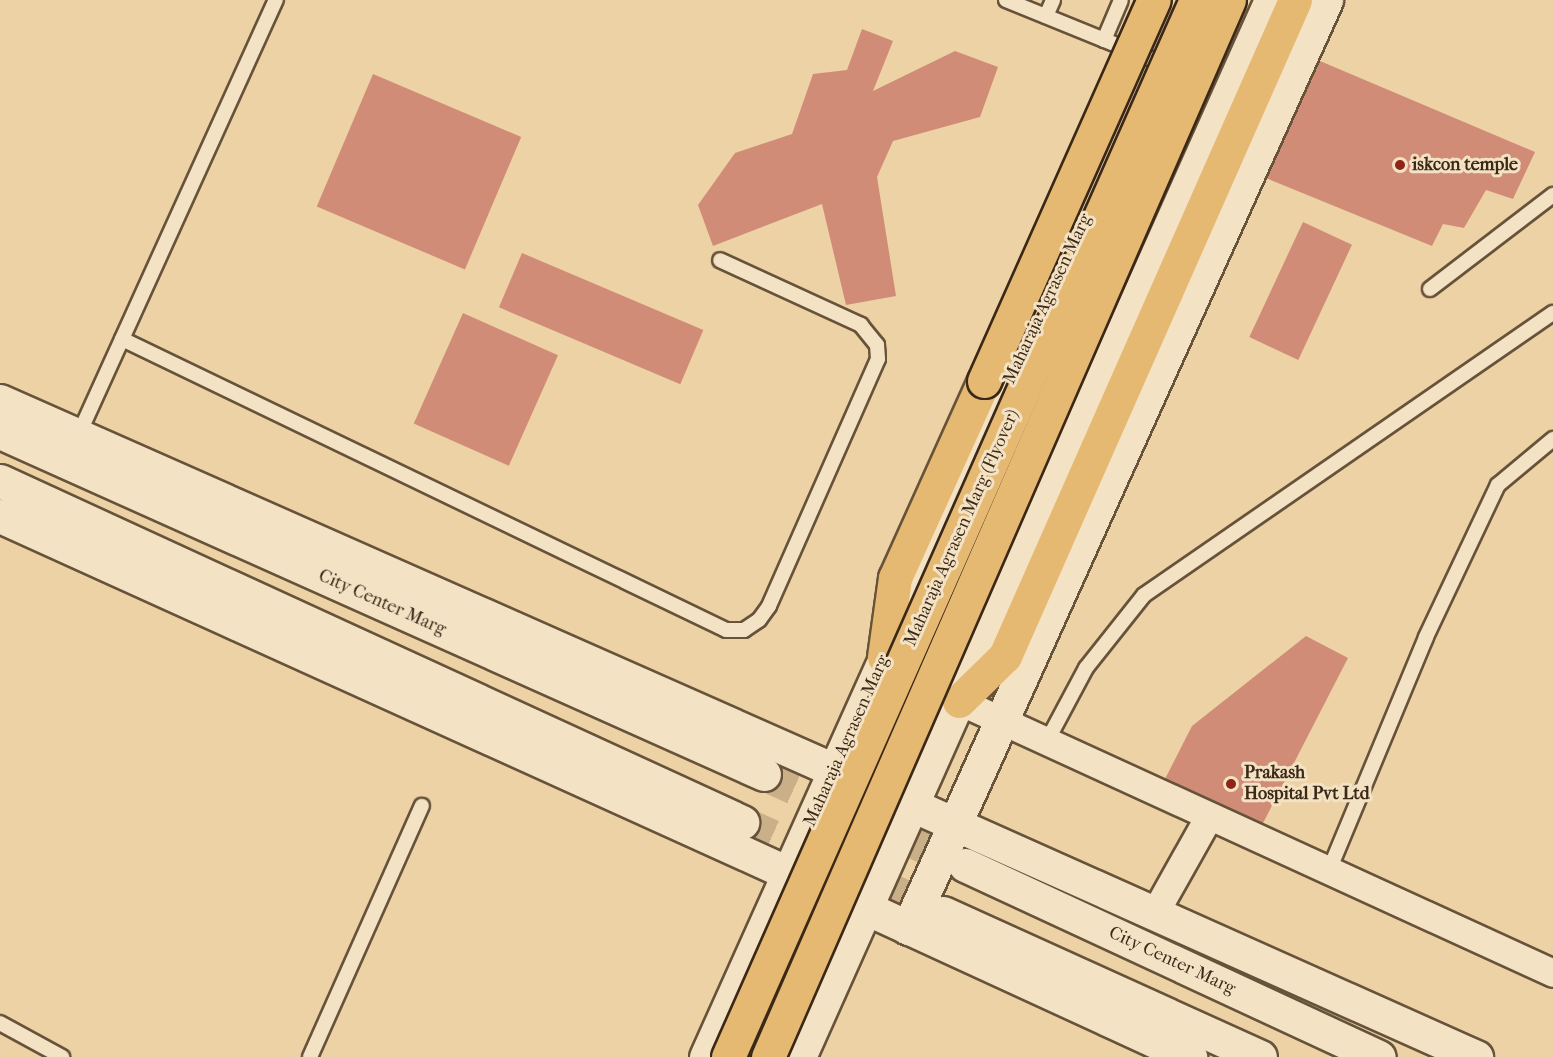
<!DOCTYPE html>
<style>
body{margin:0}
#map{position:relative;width:1553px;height:1057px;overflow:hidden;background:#ecd2a4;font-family:"IM FELL French Canon",serif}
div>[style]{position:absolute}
.building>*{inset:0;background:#d18c78;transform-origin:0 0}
.tertiary-tunnel>*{height:33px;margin-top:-16.5px;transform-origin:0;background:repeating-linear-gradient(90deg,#c9b088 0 33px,transparent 0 49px)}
.roads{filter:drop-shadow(2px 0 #67523a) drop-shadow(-2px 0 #67523a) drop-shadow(0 2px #67523a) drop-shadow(0 -2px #67523a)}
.service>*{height:14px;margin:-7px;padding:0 7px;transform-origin:7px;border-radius:7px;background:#f3e2c4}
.minor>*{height:27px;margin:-13.5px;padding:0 13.5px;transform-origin:13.5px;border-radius:13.5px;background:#f3e2c4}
.tertiary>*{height:33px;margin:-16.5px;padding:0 16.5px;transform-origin:16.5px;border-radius:16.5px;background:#f3e2c4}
.secondary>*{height:33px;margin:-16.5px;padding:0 16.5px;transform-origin:16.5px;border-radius:16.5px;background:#f3e2c4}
.primary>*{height:33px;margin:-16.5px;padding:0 16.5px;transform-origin:16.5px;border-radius:16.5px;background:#e6b972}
.bridges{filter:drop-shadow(2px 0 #3b2817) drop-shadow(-2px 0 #3b2817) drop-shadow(0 2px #3b2817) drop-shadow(0 -2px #3b2817)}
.primary-bridge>*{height:33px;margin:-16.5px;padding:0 16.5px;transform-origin:16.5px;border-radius:16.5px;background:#e6b972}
.dots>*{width:16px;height:16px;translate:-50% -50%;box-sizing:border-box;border:3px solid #f3e2c4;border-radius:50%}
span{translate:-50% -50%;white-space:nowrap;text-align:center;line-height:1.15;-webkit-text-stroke:6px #f3e2c4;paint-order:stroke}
.poi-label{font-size:18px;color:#3b2817;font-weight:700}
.left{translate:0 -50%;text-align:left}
.street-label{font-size:18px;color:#3b2817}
</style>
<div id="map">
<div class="building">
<div style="clip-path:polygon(862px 29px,893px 41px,873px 91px,955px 51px,998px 67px,980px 117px,893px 141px,877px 177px,896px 296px,846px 305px,822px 204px,713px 246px,698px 205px,735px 153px,792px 134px,813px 74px,847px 70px)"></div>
<div style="clip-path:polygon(1320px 61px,1535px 152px,1513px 199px,1486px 190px,1464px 228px,1443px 224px,1432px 246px,1266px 178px)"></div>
<div style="left:373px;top:74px;width:161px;height:144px;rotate:23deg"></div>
<div style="left:1303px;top:222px;width:54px;height:127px;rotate:25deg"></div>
<div style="left:522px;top:253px;width:197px;height:59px;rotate:23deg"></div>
<div style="left:463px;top:313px;width:104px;height:121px;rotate:24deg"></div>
<div style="clip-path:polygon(1306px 636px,1348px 658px,1261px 827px,1165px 779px,1192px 726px)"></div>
</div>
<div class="tertiary-tunnel">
<div style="left:764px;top:774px;width:221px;rotate:24.4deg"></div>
<div style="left:742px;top:822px;width:221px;rotate:24.4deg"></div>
</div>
<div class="roads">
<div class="service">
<div style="left:1006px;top:0;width:162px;rotate:22.1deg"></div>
<div style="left:1046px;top:16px;width:17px;rotate:-66deg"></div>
<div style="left:1104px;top:40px;width:43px;rotate:-67deg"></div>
<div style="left:1430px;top:289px;width:155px;rotate:-37.4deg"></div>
<div style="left:122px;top:339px;width:670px;rotate:25.72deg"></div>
<div style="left:726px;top:630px;width:18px"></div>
<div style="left:744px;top:630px;width:18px;rotate:-34deg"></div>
<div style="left:759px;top:620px;width:17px;rotate:-54deg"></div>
<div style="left:769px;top:606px;width:270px;rotate:-66.2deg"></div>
<div style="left:878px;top:359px;width:14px;rotate:-94deg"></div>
<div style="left:877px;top:345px;width:26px;rotate:-129deg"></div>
<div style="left:861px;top:325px;width:155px;rotate:-155.3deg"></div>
<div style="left:78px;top:436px;width:479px;rotate:-65.6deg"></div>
<div style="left:1046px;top:743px;width:85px;rotate:-61.9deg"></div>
<div style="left:1086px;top:668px;width:93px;rotate:-51.5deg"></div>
<div style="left:1144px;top:595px;width:497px;rotate:-34.6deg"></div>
<div style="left:1330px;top:868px;width:250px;rotate:-67.4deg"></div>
<div style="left:1426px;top:637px;width:168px;rotate:-64.7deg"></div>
<div style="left:1498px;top:485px;width:72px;rotate:-39.9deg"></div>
<div style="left:0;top:1023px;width:71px;rotate:28.7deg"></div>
<div style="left:310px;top:1057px;width:275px;rotate:-66deg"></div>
</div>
<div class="minor">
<div style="left:959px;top:701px;width:653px;rotate:24.6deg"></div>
<div style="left:1154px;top:914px;width:112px;rotate:-60.7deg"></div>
</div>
<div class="tertiary">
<div style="left:0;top:432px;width:837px;rotate:24.12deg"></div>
<div style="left:0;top:481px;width:817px;rotate:24.68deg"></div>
<div style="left:965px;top:865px;width:456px;rotate:24.9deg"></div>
<div style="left:943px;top:913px;width:348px;rotate:24.4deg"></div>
<div style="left:908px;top:928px;width:1018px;rotate:-65.75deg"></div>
</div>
<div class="secondary">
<div style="left:0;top:401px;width:912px;rotate:23.87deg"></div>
<div style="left:0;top:516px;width:865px;rotate:24.37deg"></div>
<div style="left:912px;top:805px;width:618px;rotate:24.08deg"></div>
<div style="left:866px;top:908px;width:357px;rotate:24.7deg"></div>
<div style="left:706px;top:1057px;width:727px;rotate:-65.8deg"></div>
<div style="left:799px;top:1057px;width:1158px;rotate:-65.94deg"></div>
</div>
<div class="primary">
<div style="left:884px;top:657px;width:80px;rotate:-82.1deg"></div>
<div style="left:895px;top:578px;width:216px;rotate:-65.7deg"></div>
<div style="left:959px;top:701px;width:64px;rotate:-44.4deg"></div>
<div style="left:1005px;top:656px;width:717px;rotate:-66.15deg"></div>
</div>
</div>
<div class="bridges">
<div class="primary-bridge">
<div style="left:984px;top:381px;width:417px;rotate:-66deg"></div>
<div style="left:728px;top:1057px;width:1156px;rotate:-66.12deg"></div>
<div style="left:768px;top:1057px;width:1153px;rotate:-66.44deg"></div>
</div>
</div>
<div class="dots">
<div style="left:1400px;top:165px;background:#8f2418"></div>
<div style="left:1231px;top:784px;background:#8f2418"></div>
</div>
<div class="poi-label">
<span class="left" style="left:1412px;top:165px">iskcon temple</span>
<span class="left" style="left:1244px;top:784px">Prakash<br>Hospital Pvt Ltd</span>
</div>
<div class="street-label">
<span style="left:1048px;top:299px;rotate:-65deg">Maharaja Agrasen Marg</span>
<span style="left:962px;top:528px;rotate:-66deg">Maharaja Agrasen Marg (Flyover)</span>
<span style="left:382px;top:603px;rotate:24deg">City Center Marg</span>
<span style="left:847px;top:741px;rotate:-66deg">Maharaja Agrasen Marg</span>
<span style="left:1172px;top:961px;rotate:25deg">City Center Marg</span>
</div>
</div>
